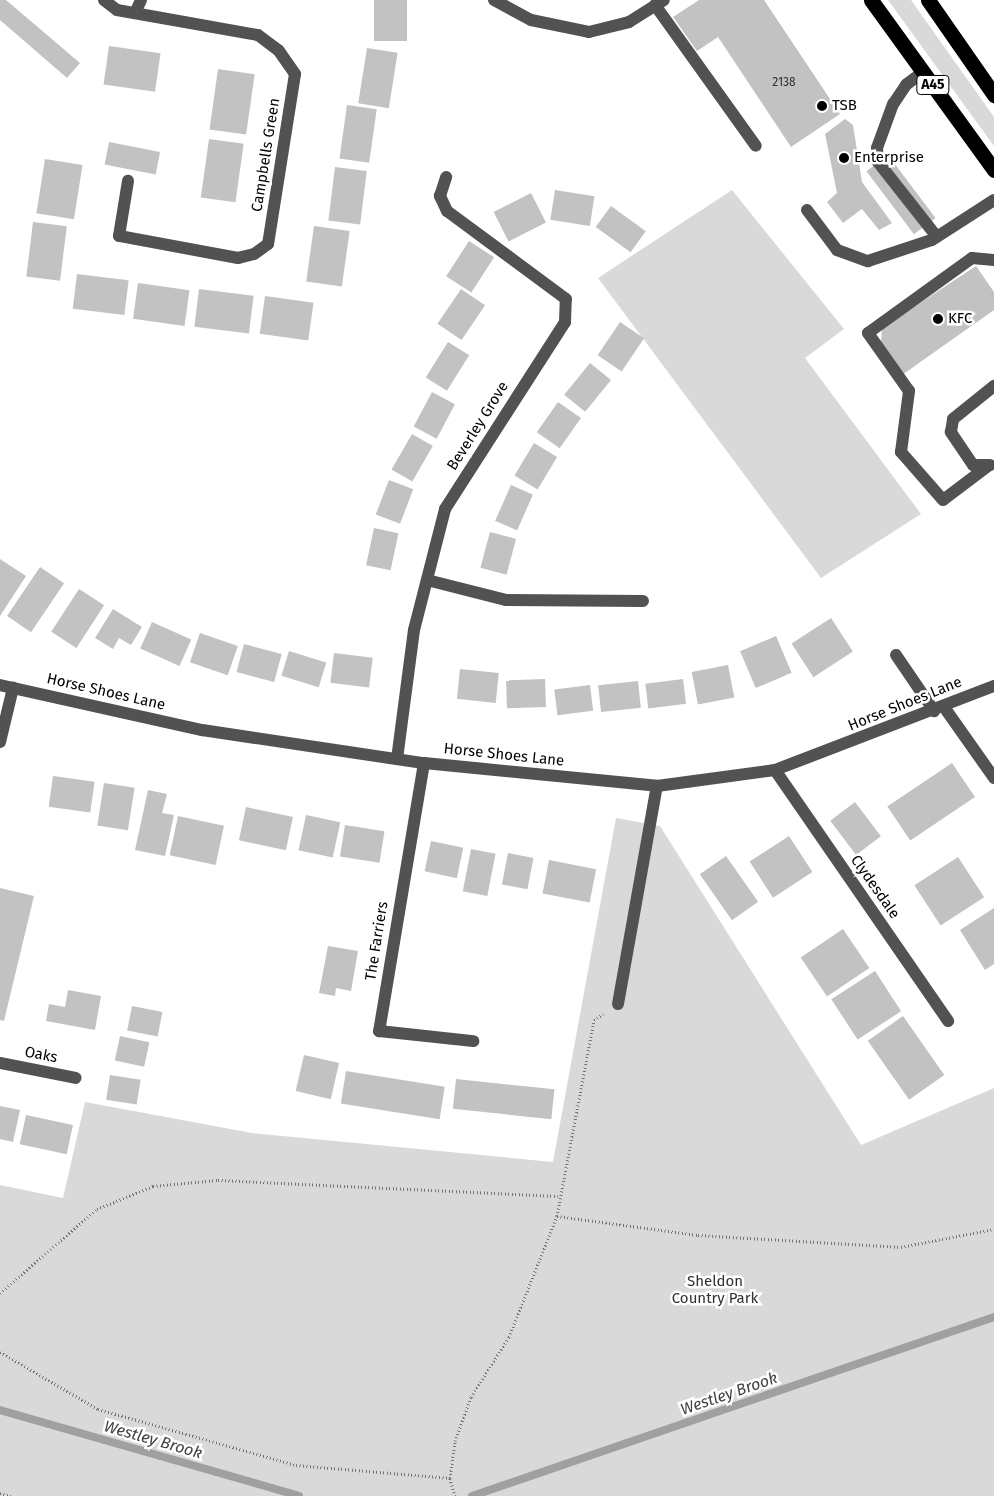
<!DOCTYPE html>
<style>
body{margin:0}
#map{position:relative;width:994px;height:1496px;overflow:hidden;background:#fff;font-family:"Fira Sans",sans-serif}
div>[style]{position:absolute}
.green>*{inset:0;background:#d9d9d9}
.stream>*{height:8px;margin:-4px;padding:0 4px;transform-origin:4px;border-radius:4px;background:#a0a0a0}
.building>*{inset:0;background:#c2c2c2;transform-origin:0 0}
.path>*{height:3px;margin-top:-1.5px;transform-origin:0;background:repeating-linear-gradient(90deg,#747474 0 1px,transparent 0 3.5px)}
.minor>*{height:12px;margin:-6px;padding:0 6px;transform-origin:6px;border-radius:6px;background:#525252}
.highway>*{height:15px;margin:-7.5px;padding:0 7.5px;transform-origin:7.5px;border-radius:7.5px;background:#000}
.dots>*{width:14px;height:14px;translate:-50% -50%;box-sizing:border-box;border:2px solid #fff;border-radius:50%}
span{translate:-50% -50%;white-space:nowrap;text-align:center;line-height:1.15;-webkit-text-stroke:5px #fff;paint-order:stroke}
.number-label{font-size:12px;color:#303030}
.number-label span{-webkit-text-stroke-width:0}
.shield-label span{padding:1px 4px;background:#fff;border:1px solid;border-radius:4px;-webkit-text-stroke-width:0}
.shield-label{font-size:14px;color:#000;font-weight:700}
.poi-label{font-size:15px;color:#000}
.left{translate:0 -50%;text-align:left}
.street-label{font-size:15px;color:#000}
.park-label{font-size:15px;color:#303030}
.water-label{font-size:16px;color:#414141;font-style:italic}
</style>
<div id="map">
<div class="green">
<div style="clip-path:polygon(888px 0,911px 0,994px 117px,994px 146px)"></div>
<div style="clip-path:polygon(732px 190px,844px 329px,805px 358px,921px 514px,821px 578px,598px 278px)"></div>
<div style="clip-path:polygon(616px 818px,660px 826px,861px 1145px,994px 1088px,994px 1496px,0 1496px,0 1185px,63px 1198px,85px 1102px,252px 1133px,553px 1162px)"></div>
</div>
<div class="stream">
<div style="left:0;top:1410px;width:311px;rotate:16deg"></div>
<div style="left:472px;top:1496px;width:552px;rotate:-18.93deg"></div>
</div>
<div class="building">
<div style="clip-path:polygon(0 0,6px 0,80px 63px,67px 78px,0 20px)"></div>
<div style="left:374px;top:0;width:33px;height:41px"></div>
<div style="clip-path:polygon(699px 0,764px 0,840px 114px,791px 147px,718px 37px,697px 51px,673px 17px)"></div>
<div style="left:109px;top:46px;width:52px;height:39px;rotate:8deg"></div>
<div style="left:367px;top:48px;width:31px;height:56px;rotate:9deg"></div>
<div style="left:218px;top:69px;width:37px;height:61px;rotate:8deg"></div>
<div style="left:347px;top:105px;width:30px;height:54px;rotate:8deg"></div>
<div style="clip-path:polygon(845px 119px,853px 125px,862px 182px,892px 223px,879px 230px,862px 209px,843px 223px,827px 202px,837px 193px,825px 134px)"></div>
<div style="left:209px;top:139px;width:35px;height:59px;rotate:8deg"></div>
<div style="left:109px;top:142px;width:52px;height:23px;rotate:11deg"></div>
<div style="left:888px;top:155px;width:79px;height:27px;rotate:53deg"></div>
<div style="left:45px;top:159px;width:38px;height:55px;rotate:9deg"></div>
<div style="left:335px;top:167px;width:32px;height:54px;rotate:7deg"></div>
<div style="left:555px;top:190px;width:40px;height:30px;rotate:9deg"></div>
<div style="left:531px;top:193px;width:33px;height:42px;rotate:63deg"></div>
<div style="left:611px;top:206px;width:43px;height:26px;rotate:36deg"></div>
<div style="left:33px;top:222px;width:34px;height:55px;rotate:7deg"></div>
<div style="left:314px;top:226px;width:36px;height:56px;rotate:8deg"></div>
<div style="left:469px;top:241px;width:30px;height:42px;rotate:33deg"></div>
<div style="clip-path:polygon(976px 266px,994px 292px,994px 310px,902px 375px,881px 342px,882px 328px)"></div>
<div style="left:77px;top:274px;width:52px;height:35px;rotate:7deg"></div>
<div style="left:138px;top:283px;width:52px;height:36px;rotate:8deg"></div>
<div style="left:199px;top:289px;width:55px;height:38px;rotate:7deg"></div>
<div style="left:461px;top:289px;width:29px;height:42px;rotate:34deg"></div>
<div style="left:265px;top:296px;width:49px;height:38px;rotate:8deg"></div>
<div style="left:620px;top:322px;width:29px;height:40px;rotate:34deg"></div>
<div style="left:448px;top:342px;width:25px;height:42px;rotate:32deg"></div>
<div style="left:590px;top:363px;width:27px;height:41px;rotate:39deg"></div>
<div style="left:432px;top:392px;width:26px;height:39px;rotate:28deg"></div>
<div style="left:558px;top:402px;width:28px;height:37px;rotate:35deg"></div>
<div style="left:412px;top:434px;width:24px;height:41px;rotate:30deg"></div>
<div style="left:534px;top:443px;width:27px;height:38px;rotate:31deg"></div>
<div style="left:389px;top:480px;width:26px;height:37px;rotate:21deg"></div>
<div style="left:511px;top:485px;width:24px;height:39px;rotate:24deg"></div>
<div style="left:374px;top:528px;width:25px;height:38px;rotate:12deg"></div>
<div style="left:490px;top:532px;width:27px;height:37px;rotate:15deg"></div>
<div style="clip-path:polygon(0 559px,26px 576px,0 616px)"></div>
<div style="left:40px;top:567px;width:29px;height:59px;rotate:34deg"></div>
<div style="left:79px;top:589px;width:30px;height:51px;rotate:33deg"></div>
<div style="clip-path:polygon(113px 609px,142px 627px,131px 645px,119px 638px,113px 649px,95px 638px)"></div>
<div style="left:831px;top:618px;width:40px;height:47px;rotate:57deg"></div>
<div style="left:152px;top:622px;width:43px;height:29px;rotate:24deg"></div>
<div style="left:200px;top:633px;width:40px;height:31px;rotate:19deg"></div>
<div style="left:776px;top:636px;width:40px;height:39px;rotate:67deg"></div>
<div style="left:244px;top:644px;width:39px;height:29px;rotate:15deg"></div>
<div style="left:289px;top:651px;width:39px;height:26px;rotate:17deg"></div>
<div style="left:334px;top:653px;width:39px;height:30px;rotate:7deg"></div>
<div style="left:728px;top:665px;width:33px;height:37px;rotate:79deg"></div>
<div style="left:460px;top:669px;width:39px;height:30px;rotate:6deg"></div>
<div style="left:545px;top:679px;width:28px;height:39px;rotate:88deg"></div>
<div style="left:683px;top:679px;width:25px;height:38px;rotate:83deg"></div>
<div style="left:638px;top:681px;width:27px;height:40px;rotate:84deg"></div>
<div style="left:590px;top:685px;width:26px;height:36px;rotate:83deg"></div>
<div style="left:952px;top:763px;width:41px;height:78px;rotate:56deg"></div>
<div style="left:53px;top:776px;width:42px;height:31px;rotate:8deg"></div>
<div style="left:104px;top:783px;width:31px;height:43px;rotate:9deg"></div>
<div style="clip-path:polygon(148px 790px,167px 794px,162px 813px,174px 815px,165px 856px,135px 850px)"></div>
<div style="left:855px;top:802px;width:43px;height:31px;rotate:53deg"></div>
<div style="left:246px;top:807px;width:48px;height:34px;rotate:12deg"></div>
<div style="left:306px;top:815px;width:35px;height:36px;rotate:12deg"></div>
<div style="left:178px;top:816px;width:47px;height:40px;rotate:12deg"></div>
<div style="left:345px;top:825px;width:40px;height:32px;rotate:9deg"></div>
<div style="left:789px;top:836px;width:43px;height:47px;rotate:57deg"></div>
<div style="left:431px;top:841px;width:33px;height:31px;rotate:12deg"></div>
<div style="left:471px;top:849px;width:25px;height:43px;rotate:11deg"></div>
<div style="left:508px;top:853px;width:26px;height:32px;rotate:11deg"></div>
<div style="left:726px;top:856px;width:56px;height:32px;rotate:55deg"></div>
<div style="left:958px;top:857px;width:48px;height:52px;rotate:57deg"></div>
<div style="left:549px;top:860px;width:48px;height:34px;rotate:11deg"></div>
<div style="clip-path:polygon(0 888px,34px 896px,4px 1021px,0 1020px)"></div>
<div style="clip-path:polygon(994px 908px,994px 964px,985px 970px,960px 930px)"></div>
<div style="left:843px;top:929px;width:47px;height:51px;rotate:56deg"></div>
<div style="clip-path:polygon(328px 946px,358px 951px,351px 991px,336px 988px,335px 996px,319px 993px)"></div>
<div style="left:875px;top:971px;width:48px;height:52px;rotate:57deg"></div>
<div style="clip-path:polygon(68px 990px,101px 996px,95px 1030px,46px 1021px,49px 1004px,65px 1007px)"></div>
<div style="left:132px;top:1006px;width:31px;height:25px;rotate:11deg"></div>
<div style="left:903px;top:1016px;width:72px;height:43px;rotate:55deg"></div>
<div style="left:120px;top:1036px;width:30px;height:25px;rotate:12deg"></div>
<div style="left:304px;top:1055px;width:36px;height:37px;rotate:13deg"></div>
<div style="left:346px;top:1071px;width:100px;height:33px;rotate:9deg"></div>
<div style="left:110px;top:1075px;width:31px;height:25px;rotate:9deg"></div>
<div style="left:456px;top:1079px;width:99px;height:30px;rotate:6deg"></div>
<div style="clip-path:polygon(0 1106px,20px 1110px,13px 1142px,0 1139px)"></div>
<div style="left:26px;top:1115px;width:48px;height:30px;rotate:12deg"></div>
</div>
<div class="path">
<div style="left:557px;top:1216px;width:142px;rotate:7.7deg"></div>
<div style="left:698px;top:1235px;width:203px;rotate:3.4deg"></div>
<div style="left:901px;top:1247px;width:95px;rotate:-11deg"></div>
<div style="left:0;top:1293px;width:128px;rotate:-40.9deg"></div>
<div style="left:97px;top:1209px;width:61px;rotate:-22.3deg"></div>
<div style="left:153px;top:1186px;width:65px;rotate:-5.3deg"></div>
<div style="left:218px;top:1180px;width:340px;rotate:2.7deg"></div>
<div style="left:0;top:1352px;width:113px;rotate:30.2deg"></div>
<div style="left:98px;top:1409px;width:206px;rotate:15.8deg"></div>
<div style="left:296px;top:1465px;width:155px;rotate:4.8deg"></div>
<div style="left:0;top:1493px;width:11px;rotate:15deg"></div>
<div style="left:455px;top:1496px;width:19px;rotate:-106deg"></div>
<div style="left:450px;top:1478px;width:37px;rotate:-82deg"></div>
<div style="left:455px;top:1441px;width:47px;rotate:-70deg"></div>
<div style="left:471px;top:1397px;width:71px;rotate:-57.7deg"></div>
<div style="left:509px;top:1337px;width:130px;rotate:-68.4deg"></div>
<div style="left:557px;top:1216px;width:199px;rotate:-79.3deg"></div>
<div style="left:594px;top:1020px;width:11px;rotate:-34deg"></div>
</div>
<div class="minor">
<div style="left:104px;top:0;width:16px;rotate:38deg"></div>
<div style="left:117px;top:10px;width:143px;rotate:10.1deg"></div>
<div style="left:258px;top:35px;width:26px;rotate:37deg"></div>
<div style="left:279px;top:51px;width:28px;rotate:55deg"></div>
<div style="left:295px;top:74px;width:172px;rotate:99deg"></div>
<div style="left:268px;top:244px;width:17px;rotate:144deg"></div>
<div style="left:254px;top:254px;width:16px;rotate:166deg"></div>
<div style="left:238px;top:258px;width:121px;rotate:-169.5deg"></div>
<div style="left:119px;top:236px;width:56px;rotate:-80.7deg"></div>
<div style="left:494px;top:0;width:42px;rotate:28.4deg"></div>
<div style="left:531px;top:20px;width:59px;rotate:11.7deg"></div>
<div style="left:589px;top:32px;width:41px;rotate:-14deg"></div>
<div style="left:629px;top:22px;width:41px;rotate:-32.2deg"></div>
<div style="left:655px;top:5px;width:173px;rotate:54.4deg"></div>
<div style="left:135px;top:13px;width:14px;rotate:-65deg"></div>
<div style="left:923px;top:72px;width:21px;rotate:143deg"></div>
<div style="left:906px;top:85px;width:23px;rotate:124deg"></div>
<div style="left:893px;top:104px;width:47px;rotate:110deg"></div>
<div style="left:877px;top:148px;width:14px;rotate:86deg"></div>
<div style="left:878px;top:162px;width:95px;rotate:51.8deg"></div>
<div style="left:807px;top:210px;width:50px;rotate:53.1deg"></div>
<div style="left:837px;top:250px;width:33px;rotate:20deg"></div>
<div style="left:868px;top:261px;width:67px;rotate:-18.2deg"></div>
<div style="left:932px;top:240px;width:74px;rotate:-32.8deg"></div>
<div style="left:990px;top:465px;width:17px;rotate:180deg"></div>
<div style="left:973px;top:465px;width:40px;rotate:-124deg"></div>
<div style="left:951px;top:432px;width:13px;rotate:-81deg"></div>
<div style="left:953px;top:419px;width:53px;rotate:-38.8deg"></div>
<div style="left:988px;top:466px;width:56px;rotate:142.9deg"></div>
<div style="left:943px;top:500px;width:64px;rotate:-131.2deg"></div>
<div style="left:901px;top:452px;width:62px;rotate:-82.5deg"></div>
<div style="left:909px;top:391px;width:71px;rotate:-125.3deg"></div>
<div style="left:868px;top:333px;width:128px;rotate:-35.8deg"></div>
<div style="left:972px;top:258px;width:22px;rotate:5deg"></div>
<div style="left:427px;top:580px;width:81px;rotate:14.2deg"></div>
<div style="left:506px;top:600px;width:137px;rotate:0.4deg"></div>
<div style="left:896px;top:655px;width:68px;rotate:55.8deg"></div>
<div style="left:0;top:685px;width:207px;rotate:12.6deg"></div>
<div style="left:202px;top:730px;width:224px;rotate:8.5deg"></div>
<div style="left:424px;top:763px;width:234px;rotate:5.6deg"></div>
<div style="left:657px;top:786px;width:119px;rotate:-7.7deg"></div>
<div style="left:775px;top:770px;width:235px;rotate:-21deg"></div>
<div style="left:944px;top:707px;width:87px;rotate:54.8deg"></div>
<div style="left:0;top:742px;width:56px;rotate:-76.5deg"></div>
<div style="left:397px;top:759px;width:130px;rotate:-82.5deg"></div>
<div style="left:414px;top:630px;width:125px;rotate:-75.6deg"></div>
<div style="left:445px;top:509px;width:222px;rotate:-57.3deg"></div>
<div style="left:565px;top:322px;width:23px;rotate:-88deg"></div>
<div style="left:566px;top:299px;width:148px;rotate:-143.5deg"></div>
<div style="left:447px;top:211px;width:17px;rotate:-115deg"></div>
<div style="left:440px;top:196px;width:20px;rotate:-72deg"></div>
<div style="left:424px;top:763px;width:272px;rotate:99.5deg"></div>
<div style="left:379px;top:1031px;width:95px;rotate:6.1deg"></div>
<div style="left:775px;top:770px;width:305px;rotate:55.4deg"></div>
<div style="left:618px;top:1004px;width:221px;rotate:-79.9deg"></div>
<div style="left:0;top:1063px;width:77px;rotate:11.2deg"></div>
</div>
<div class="highway">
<div style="left:871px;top:0;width:210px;rotate:54.1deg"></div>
<div style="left:928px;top:0;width:116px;rotate:55.2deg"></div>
</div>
<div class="dots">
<div style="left:822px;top:106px;background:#000"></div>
<div style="left:844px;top:158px;background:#000"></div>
<div style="left:938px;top:319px;background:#000"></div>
</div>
<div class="number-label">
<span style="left:784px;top:83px">2138</span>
</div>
<div class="shield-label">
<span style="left:933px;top:85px">A45</span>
</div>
<div class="poi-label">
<span class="left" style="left:832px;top:106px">TSB</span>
<span class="left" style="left:854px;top:158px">Enterprise</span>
<span class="left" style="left:948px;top:319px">KFC</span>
</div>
<div class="street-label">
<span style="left:266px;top:155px;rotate:-81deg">Campbells Green</span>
<span style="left:478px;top:426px;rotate:-58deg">Beverley Grove</span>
<span style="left:106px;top:692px;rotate:13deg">Horse Shoes Lane</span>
<span style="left:905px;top:704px;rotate:-22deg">Horse Shoes Lane</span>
<span style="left:504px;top:755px;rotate:6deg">Horse Shoes Lane</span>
<span style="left:875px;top:887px;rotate:55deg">Clydesdale</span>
<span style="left:377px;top:941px;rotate:-81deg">The Farriers</span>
<span style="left:41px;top:1055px;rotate:11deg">Oaks</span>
</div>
<div class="park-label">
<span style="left:715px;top:1290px">Sheldon<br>Country Park</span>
</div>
<div class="water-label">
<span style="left:729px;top:1394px;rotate:-19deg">Westley Brook</span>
<span style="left:153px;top:1440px;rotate:16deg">Westley Brook</span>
</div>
</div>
